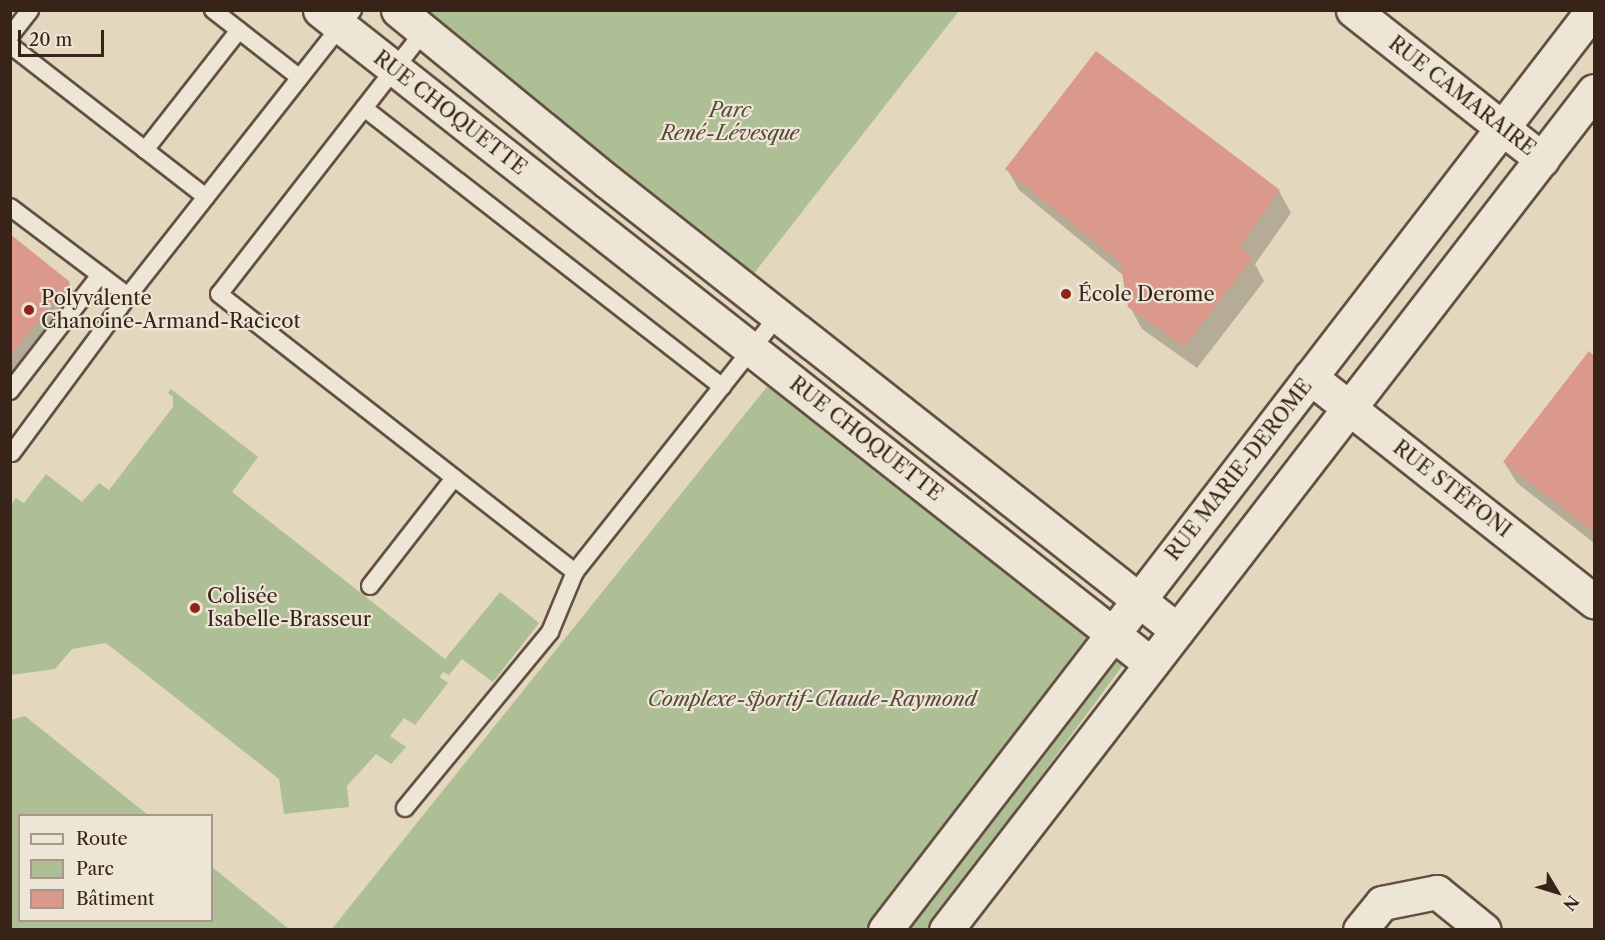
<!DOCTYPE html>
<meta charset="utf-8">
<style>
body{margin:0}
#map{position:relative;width:1605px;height:940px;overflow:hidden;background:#e3d7be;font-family:"Libre Caslon Text",serif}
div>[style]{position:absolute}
.green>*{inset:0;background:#afbf95}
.shadow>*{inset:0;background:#0003}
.building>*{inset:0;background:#db998c}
.roads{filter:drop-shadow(2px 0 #635042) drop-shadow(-2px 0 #635042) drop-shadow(0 2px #635042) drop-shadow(0 -2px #635042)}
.service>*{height:16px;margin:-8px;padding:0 8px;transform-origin:8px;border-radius:8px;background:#ede5d5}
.minor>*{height:33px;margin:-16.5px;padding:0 16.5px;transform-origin:16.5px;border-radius:16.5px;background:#ede5d5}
.dots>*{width:16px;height:16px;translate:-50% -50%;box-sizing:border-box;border:3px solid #ede5d5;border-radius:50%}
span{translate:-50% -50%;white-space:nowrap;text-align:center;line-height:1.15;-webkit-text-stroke:4.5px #ede5d5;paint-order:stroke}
.street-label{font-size:20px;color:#382319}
.park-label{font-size:20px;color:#564a38;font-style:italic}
.poi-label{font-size:20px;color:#382319}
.left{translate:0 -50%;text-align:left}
.frame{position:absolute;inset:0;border:12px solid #382319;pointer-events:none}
.legend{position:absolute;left:18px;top:814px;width:195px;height:108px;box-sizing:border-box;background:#ede5d5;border:2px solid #a5978a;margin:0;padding:8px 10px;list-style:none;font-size:18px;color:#382319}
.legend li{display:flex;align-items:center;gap:12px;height:30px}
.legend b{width:30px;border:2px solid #a5978a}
.north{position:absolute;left:1527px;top:862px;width:60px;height:60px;-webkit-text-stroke:4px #ede5d5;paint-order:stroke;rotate:128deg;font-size:16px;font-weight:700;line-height:24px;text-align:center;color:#382319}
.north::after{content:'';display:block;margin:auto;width:21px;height:27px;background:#382319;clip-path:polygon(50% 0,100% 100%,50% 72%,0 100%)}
.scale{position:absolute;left:18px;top:30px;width:86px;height:27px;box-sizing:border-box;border:3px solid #382319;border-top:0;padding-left:8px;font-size:18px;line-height:21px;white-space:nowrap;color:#382319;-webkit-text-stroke:4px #ede5d5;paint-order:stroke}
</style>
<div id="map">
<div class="green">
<div style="clip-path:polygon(407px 11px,959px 11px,748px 281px)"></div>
<div style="clip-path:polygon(786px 363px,1140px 642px,928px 929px,331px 930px)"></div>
<div style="clip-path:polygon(171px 389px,258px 457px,232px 492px,445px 659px,500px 592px,539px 623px,493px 682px,462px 659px,449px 675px,443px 672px,440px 677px,448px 683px,415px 725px,404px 718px,390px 736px,406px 747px,391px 764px,376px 754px,347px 786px,349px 807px,284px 814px,279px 779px,106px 643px,72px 649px,55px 669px,11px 675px,11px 505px,16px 498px,24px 503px,46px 474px,82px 502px,99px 483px,109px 490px,173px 407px,173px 397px,168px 393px)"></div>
<div style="clip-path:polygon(25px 716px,148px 815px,20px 816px,20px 920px,212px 920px,212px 867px,289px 929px,11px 929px,11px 720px)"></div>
</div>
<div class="shadow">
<div style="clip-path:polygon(1096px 53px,1279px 191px,1291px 213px,1255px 264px,1264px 281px,1197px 368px,1142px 329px,1130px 307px,1124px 276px,1019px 190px,1007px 169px)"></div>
<div style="clip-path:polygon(10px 237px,69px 283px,78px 299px,10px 387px)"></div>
<div style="clip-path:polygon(1589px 353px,1594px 358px,1594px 543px,1517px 483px,1504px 462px)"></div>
</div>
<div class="building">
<div style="clip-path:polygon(1096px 51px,1280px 190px,1240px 246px,1253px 258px,1184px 347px,1128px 307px,1120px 262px,1005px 169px)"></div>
<div style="clip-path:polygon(10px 234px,70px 282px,10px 356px)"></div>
<div style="clip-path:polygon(1589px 351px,1594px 356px,1594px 532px,1503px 462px)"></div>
</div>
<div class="roads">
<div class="service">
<div style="left:213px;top:10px;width:110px;rotate:38deg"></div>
<div style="left:424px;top:31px;width:333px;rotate:127.9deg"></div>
<div style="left:219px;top:294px;width:452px;rotate:38deg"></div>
<div style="left:575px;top:572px;width:328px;rotate:-51.6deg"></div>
<div style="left:10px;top:36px;width:33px;rotate:-52deg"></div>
<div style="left:10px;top:45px;width:248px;rotate:37.8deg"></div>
<div style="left:364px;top:108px;width:454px;rotate:37.9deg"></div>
<div style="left:145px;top:150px;width:152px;rotate:-51.9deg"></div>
<div style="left:10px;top:207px;width:148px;rotate:37deg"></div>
<div style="left:128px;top:296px;width:364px;rotate:-51.8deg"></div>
<div style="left:10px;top:391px;width:147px;rotate:-52.2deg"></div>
<div style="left:12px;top:453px;width:195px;rotate:-53.5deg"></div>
<div style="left:370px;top:586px;width:137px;rotate:-52.1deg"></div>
<div style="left:405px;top:808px;width:228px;rotate:-50.5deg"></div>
<div style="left:550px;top:632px;width:65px;rotate:-67.4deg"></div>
</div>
<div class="minor">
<div style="left:320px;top:10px;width:1057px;rotate:38.2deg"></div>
<div style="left:398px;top:10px;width:270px;rotate:39.3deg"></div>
<div style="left:607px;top:181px;width:726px;rotate:38.23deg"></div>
<div style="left:1353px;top:10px;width:241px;rotate:38.3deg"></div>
<div style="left:1310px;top:377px;width:362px;rotate:38.3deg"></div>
<div style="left:885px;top:930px;width:1161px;rotate:-52.42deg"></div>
<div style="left:946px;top:930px;width:1060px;rotate:-52.32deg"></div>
<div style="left:1360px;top:930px;width:35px;rotate:-51deg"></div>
<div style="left:1382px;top:903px;width:56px;rotate:-11.3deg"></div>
<div style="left:1437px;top:892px;width:60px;rotate:39deg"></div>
</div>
</div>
<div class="dots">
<div style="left:1066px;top:294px;background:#8f2418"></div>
<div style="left:29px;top:310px;background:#8f2418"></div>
<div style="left:195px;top:608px;background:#8f2418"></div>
</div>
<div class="street-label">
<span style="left:1462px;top:96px;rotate:38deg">RUE CAMARAIRE</span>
<span style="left:450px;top:113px;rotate:38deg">RUE CHOQUETTE</span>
<span style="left:866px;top:439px;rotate:38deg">RUE CHOQUETTE</span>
<span style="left:1239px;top:470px;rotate:-52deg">RUE MARIE-DEROME</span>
<span style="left:1452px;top:489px;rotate:38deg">RUE STÉFONI</span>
</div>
<div class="park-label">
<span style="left:730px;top:122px">Parc<br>René-Lévesque</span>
<span style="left:812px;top:699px">Complexe-sportif-Claude-Raymond</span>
</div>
<div class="poi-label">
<span class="left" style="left:1078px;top:294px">École Derome</span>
<span class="left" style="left:41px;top:310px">Polyvalente<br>Chanoine-Armand-Racicot</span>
<span class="left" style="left:207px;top:608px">Colisée<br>Isabelle-Brasseur</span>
</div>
<div class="frame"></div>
<ul class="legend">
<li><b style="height:8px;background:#ede5d5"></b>Route</li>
<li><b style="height:16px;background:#afbf95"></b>Parc</li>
<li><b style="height:16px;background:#db998c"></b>Bâtiment</li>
</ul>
<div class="north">N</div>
<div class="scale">20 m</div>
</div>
